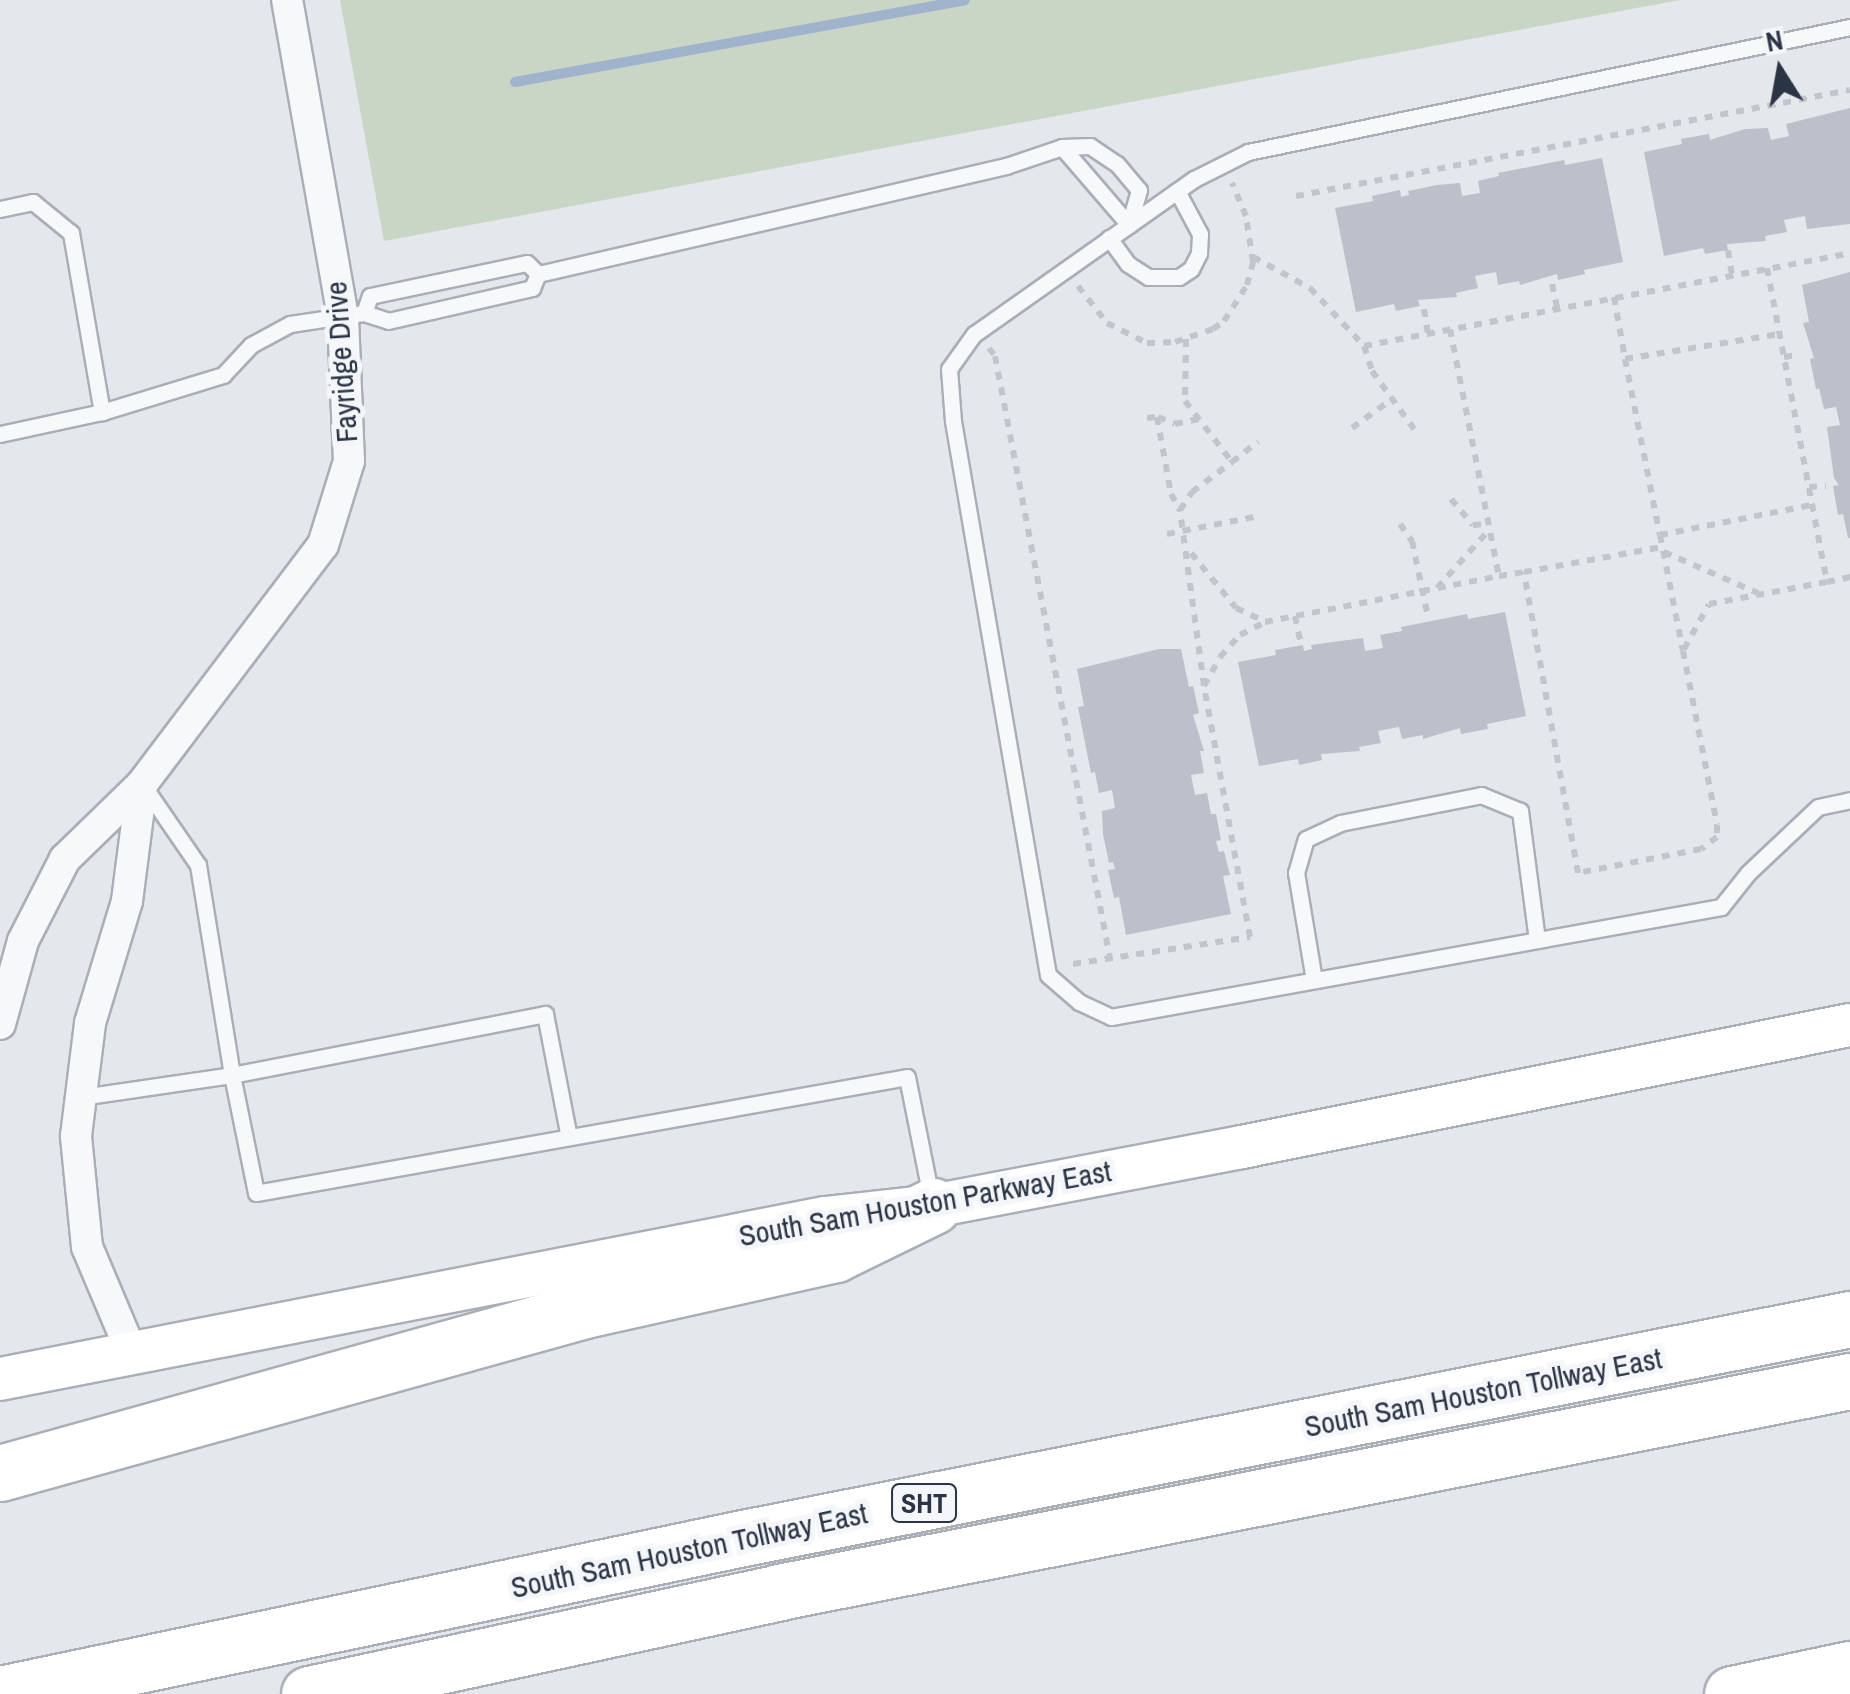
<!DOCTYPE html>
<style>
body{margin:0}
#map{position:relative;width:1850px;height:1694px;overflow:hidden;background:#e4e7ec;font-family:"Archivo Narrow",sans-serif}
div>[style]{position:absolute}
.green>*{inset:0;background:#c9d6c5}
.stream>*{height:10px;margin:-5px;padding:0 5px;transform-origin:5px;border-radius:5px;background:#9fb4cc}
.building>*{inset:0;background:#bbc0ca}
.path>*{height:6px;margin-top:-3px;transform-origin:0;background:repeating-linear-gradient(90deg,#c2c5cb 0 8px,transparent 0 16px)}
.roads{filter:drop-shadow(2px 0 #a9aeb7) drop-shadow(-2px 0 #a9aeb7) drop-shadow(0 2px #a9aeb7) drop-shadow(0 -2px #a9aeb7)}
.lane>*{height:15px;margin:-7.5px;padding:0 7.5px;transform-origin:7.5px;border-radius:7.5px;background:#f7f8fa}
.street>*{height:30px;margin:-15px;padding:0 15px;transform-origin:15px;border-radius:15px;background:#f7f8fa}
.secondary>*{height:42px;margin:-21px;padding:0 21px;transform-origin:21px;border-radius:21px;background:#fff}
.highway>*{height:55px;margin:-27.5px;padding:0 27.5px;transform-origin:27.5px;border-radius:27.5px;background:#fff}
span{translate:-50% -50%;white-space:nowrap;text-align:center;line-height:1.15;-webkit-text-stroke:10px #f4f6f9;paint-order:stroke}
.shield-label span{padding:2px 8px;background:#f4f6f9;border:2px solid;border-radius:8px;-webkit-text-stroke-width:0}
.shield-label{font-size:28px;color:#2b3445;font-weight:700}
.street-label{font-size:30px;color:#2b3445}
.north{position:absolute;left:1730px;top:20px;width:100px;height:100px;-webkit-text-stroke:8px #f4f6f9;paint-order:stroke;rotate:349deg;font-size:28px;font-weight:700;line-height:40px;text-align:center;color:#2b3445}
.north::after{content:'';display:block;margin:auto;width:35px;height:45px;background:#2b3445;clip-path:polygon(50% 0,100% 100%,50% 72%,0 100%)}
</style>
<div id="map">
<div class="green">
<div style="clip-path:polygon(340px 0,1680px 0,384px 241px)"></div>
</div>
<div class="stream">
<div style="left:515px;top:82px;width:457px;rotate:-10.3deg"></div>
</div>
<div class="building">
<div style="clip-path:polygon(1850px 108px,1850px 224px,1807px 229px,1805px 216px,1784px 220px,1787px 232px,1765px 236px,1766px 241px,1727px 244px,1728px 250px,1705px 254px,1703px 248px,1664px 256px,1644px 152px,1682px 144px,1681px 139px,1709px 134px,1710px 140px,1745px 129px,1768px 128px,1771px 140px,1789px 136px,1786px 124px)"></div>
<div style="clip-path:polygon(1602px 158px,1623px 262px,1584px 270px,1585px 274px,1558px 280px,1557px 274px,1520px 285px,1519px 281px,1498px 285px,1496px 272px,1475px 276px,1478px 288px,1456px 293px,1457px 297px,1418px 300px,1420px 306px,1396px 311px,1394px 304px,1356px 312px,1335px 208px,1373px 201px,1372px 196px,1400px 190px,1401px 197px,1409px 195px,1408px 191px,1437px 185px,1460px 183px,1462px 196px,1480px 193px,1478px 181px,1499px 176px,1498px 173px,1564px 160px,1565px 165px)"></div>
<div style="clip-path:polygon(1850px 272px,1850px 538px,1848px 538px,1843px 514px,1838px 515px,1833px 486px,1839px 485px,1834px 478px,1827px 427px,1840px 425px,1836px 407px,1824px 409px,1819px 388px,1816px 389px,1810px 359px,1814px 358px,1803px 323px,1809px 322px,1802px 285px)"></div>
<div style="clip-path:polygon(1505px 612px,1526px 716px,1487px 724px,1488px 729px,1461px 734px,1460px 728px,1423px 739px,1423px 735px,1402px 739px,1399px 727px,1378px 731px,1381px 743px,1359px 747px,1360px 751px,1321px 754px,1322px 760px,1299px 765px,1298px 759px,1259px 766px,1238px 662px,1276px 655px,1275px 650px,1303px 645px,1304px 651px,1312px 649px,1311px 645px,1363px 638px,1365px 651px,1383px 648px,1380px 635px,1402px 631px,1401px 627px,1467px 614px,1468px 619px)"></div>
<div style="clip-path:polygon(1159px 649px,1181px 649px,1189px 687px,1193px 686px,1199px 713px,1193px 715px,1204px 751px,1200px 751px,1204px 773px,1191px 775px,1195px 795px,1207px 793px,1211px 814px,1216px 814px,1221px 840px,1216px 841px,1219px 852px,1224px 851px,1230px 875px,1223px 876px,1231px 914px,1126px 935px,1119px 897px,1114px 898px,1108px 870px,1115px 869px,1113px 862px,1109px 863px,1103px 834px,1102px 811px,1115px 808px,1112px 790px,1099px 793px,1095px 772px,1091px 773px,1078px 707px,1084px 706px,1077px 669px)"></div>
</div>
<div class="path">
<div style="left:1296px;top:196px;width:564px;rotate:-10.83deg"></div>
<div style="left:1728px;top:250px;width:24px;rotate:81deg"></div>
<div style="left:1253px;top:257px;width:65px;rotate:28.5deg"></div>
<div style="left:1310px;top:288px;width:79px;rotate:47deg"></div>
<div style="left:1364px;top:346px;width:495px;rotate:-10.8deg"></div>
<div style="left:1767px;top:268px;width:320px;rotate:79.2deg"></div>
<div style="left:1827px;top:582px;width:24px;rotate:-12deg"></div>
<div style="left:1552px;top:284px;width:25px;rotate:78deg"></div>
<div style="left:1078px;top:286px;width:47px;rotate:51.9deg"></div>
<div style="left:1107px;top:323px;width:45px;rotate:26.6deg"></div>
<div style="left:1147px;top:343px;width:28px;rotate:-2deg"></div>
<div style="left:1175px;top:342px;width:40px;rotate:-18.9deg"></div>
<div style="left:1213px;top:329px;width:14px;rotate:-36deg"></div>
<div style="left:1224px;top:321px;width:43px;rotate:-57.4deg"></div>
<div style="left:1247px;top:285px;width:24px;rotate:-75deg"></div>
<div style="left:1253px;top:262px;width:47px;rotate:-98.7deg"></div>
<div style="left:1246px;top:216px;width:36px;rotate:-113deg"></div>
<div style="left:1614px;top:297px;width:63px;rotate:79.9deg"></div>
<div style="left:1625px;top:359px;width:157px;rotate:-9.2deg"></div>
<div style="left:1424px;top:309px;width:25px;rotate:81deg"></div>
<div style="left:1450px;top:329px;width:252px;rotate:78.8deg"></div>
<div style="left:1499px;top:576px;width:25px;rotate:-9deg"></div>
<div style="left:1186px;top:339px;width:62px;rotate:90.9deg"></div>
<div style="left:1185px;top:401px;width:77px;rotate:52.4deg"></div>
<div style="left:1232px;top:462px;width:33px;rotate:-38deg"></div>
<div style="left:1364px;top:346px;width:26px;rotate:72deg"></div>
<div style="left:1372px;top:371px;width:72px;rotate:54.1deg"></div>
<div style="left:989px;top:348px;width:10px;rotate:53deg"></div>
<div style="left:995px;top:356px;width:613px;rotate:79.19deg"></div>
<div style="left:1784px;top:357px;width:14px;rotate:-8deg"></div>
<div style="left:1625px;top:359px;width:179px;rotate:78.8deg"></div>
<div style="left:1660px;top:535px;width:118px;rotate:78.8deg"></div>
<div style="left:1683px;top:651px;width:177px;rotate:78.9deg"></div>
<div style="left:1717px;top:825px;width:12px;rotate:90deg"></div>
<div style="left:1717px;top:837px;width:20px;rotate:143deg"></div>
<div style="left:1701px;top:849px;width:125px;rotate:169deg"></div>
<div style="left:1578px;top:873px;width:306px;rotate:-100.2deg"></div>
<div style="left:1524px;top:572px;width:140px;rotate:-10.3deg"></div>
<div style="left:1158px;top:417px;width:18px;rotate:22deg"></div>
<div style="left:1175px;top:424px;width:25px;rotate:-12deg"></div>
<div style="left:1147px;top:418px;width:10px;rotate:-6deg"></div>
<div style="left:1157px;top:417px;width:78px;rotate:79.7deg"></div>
<div style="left:1171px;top:494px;width:18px;rotate:61deg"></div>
<div style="left:1352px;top:428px;width:49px;rotate:-35.9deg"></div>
<div style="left:1809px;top:487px;width:17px;rotate:-3deg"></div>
<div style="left:1451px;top:499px;width:34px;rotate:50deg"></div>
<div style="left:1473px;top:525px;width:15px;rotate:-4deg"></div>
<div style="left:1400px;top:524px;width:21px;rotate:55deg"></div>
<div style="left:1412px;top:541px;width:78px;rotate:78.1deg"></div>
<div style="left:1167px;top:534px;width:89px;rotate:-11.1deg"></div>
<div style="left:1660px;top:535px;width:155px;rotate:-11.2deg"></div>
<div style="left:1664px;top:552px;width:103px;rotate:23.6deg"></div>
<div style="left:1191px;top:553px;width:71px;rotate:50.7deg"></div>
<div style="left:1236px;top:608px;width:31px;rotate:25deg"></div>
<div style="left:1437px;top:588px;width:78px;rotate:-48.1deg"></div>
<div style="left:1295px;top:616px;width:25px;rotate:78deg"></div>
<div style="left:1684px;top:649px;width:51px;rotate:-60.9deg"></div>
<div style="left:1709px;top:604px;width:120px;rotate:-10.6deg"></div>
<div style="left:1204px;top:686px;width:178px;rotate:-97.8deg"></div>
<div style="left:1180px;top:510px;width:22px;rotate:-56deg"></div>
<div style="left:1192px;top:492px;width:50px;rotate:-36.9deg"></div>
<div style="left:1073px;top:964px;width:179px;rotate:-8.7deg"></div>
<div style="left:1250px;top:937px;width:255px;rotate:-100.4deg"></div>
<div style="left:1204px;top:686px;width:33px;rotate:-61deg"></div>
<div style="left:1220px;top:657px;width:30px;rotate:-48deg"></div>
<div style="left:1240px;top:635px;width:28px;rotate:-27deg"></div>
<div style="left:1265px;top:622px;width:238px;rotate:-11.1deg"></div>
</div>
<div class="roads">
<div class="lane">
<div style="left:1850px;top:27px;width:615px;rotate:168.27deg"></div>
<div style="left:1248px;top:152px;width:60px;rotate:153.4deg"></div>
<div style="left:1194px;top:179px;width:269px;rotate:144.8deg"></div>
<div style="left:974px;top:334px;width:43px;rotate:125.5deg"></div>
<div style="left:949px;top:369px;width:52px;rotate:85.6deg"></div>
<div style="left:953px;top:421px;width:562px;rotate:80.27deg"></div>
<div style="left:1048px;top:975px;width:41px;rotate:41.1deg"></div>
<div style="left:1079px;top:1002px;width:35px;rotate:25deg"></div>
<div style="left:1111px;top:1017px;width:620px;rotate:-10.22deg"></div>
<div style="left:1721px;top:907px;width:43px;rotate:-51.5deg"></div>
<div style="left:1748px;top:873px;width:96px;rotate:-43.3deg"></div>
<div style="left:1818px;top:807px;width:33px;rotate:-12deg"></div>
<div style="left:1062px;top:147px;width:103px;rotate:49.3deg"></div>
<div style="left:0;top:209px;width:34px;rotate:-12deg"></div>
<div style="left:33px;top:202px;width:49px;rotate:39.2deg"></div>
<div style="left:71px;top:233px;width:182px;rotate:80.2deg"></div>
<div style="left:1109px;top:238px;width:32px;rotate:54deg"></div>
<div style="left:1128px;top:264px;width:24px;rotate:33deg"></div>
<div style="left:1148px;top:277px;width:31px"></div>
<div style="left:1179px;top:277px;width:14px;rotate:-34deg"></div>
<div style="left:1191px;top:269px;width:18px;rotate:-63deg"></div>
<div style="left:1199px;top:253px;width:19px;rotate:-87deg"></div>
<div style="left:1200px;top:234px;width:49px;rotate:-118.1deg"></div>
<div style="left:538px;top:274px;width:480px;rotate:-13deg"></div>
<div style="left:1006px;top:166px;width:59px;rotate:-18.7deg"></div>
<div style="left:1062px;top:147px;width:28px;rotate:-2deg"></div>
<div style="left:1090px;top:146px;width:32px;rotate:34deg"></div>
<div style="left:1117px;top:164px;width:34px;rotate:50deg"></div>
<div style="left:1139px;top:190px;width:36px;rotate:106deg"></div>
<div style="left:364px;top:313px;width:18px;rotate:-71deg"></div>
<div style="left:370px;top:296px;width:160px;rotate:-11.9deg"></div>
<div style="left:527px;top:263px;width:16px;rotate:45deg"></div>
<div style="left:0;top:434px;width:104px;rotate:-12.2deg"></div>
<div style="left:102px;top:412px;width:127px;rotate:-17deg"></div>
<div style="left:223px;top:375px;width:41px;rotate:-47deg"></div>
<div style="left:251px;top:345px;width:44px;rotate:-28.3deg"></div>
<div style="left:290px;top:324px;width:75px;rotate:-8.5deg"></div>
<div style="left:364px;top:313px;width:25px;rotate:18deg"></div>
<div style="left:388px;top:321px;width:148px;rotate:-12.9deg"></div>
<div style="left:532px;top:288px;width:15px;rotate:-67deg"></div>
<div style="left:145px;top:788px;width:93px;rotate:55.5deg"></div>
<div style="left:198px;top:865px;width:213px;rotate:80.8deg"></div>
<div style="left:232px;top:1075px;width:319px;rotate:-11deg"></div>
<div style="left:545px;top:1014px;width:125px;rotate:79deg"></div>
<div style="left:1314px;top:980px;width:109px;rotate:-99.5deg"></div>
<div style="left:1296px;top:873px;width:35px;rotate:-74deg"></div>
<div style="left:1306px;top:839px;width:38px;rotate:-25deg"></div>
<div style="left:1340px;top:823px;width:144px;rotate:-11.2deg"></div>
<div style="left:1481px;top:795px;width:42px;rotate:22.3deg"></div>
<div style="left:1520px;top:811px;width:130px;rotate:82.5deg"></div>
<div style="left:81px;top:1097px;width:153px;rotate:-8.3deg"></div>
<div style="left:232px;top:1075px;width:120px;rotate:78.5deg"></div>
<div style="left:256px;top:1193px;width:661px;rotate:-10.1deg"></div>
<div style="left:907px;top:1077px;width:122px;rotate:78.7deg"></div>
</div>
<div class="street">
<div style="left:0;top:1024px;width:86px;rotate:-74.5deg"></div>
<div style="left:23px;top:941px;width:92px;rotate:-62.9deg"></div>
<div style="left:65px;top:859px;width:107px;rotate:-44.2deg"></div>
<div style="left:142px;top:784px;width:300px;rotate:-52.9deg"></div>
<div style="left:323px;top:545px;width:88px;rotate:-72.8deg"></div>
<div style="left:349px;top:461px;width:144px;rotate:-92.4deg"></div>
<div style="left:343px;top:317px;width:322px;rotate:-100deg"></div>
<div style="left:131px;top:1351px;width:113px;rotate:-112.9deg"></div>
<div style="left:87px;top:1247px;width:112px;rotate:-95.7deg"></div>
<div style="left:76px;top:1136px;width:114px;rotate:-82.9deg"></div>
<div style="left:90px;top:1023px;width:127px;rotate:-73.1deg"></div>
<div style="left:127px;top:901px;width:118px;rotate:-82.7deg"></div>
</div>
<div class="secondary">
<div style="left:0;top:1379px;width:841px;rotate:-11.04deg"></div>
<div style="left:825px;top:1218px;width:109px;rotate:-6.3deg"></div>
<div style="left:933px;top:1206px;width:315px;rotate:-10.8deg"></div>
<div style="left:1242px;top:1147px;width:620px;rotate:-11.35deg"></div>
</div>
<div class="highway">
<div style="left:0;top:1473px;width:607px;rotate:-15.57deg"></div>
<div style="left:585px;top:1310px;width:256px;rotate:-12.6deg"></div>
<div style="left:835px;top:1254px;width:109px;rotate:-26.1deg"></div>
<div style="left:0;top:1694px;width:754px;rotate:-11.86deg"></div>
<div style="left:738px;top:1539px;width:1134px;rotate:-11.19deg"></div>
<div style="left:309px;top:1694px;width:481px;rotate:-12.2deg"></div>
<div style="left:779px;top:1592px;width:1092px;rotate:-11.15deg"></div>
<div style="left:1732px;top:1694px;width:121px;rotate:-12deg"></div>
</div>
</div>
<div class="shield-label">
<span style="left:924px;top:1503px">SHT</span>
</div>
<div class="street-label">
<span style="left:341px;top:362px;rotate:-94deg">Fayridge Drive</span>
<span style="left:925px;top:1203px;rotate:-10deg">South Sam Houston Parkway East</span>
<span style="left:1483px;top:1392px;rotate:-11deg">South Sam Houston Tollway East</span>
<span style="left:689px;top:1550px;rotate:-12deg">South Sam Houston Tollway East</span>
</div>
<div class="north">N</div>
</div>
